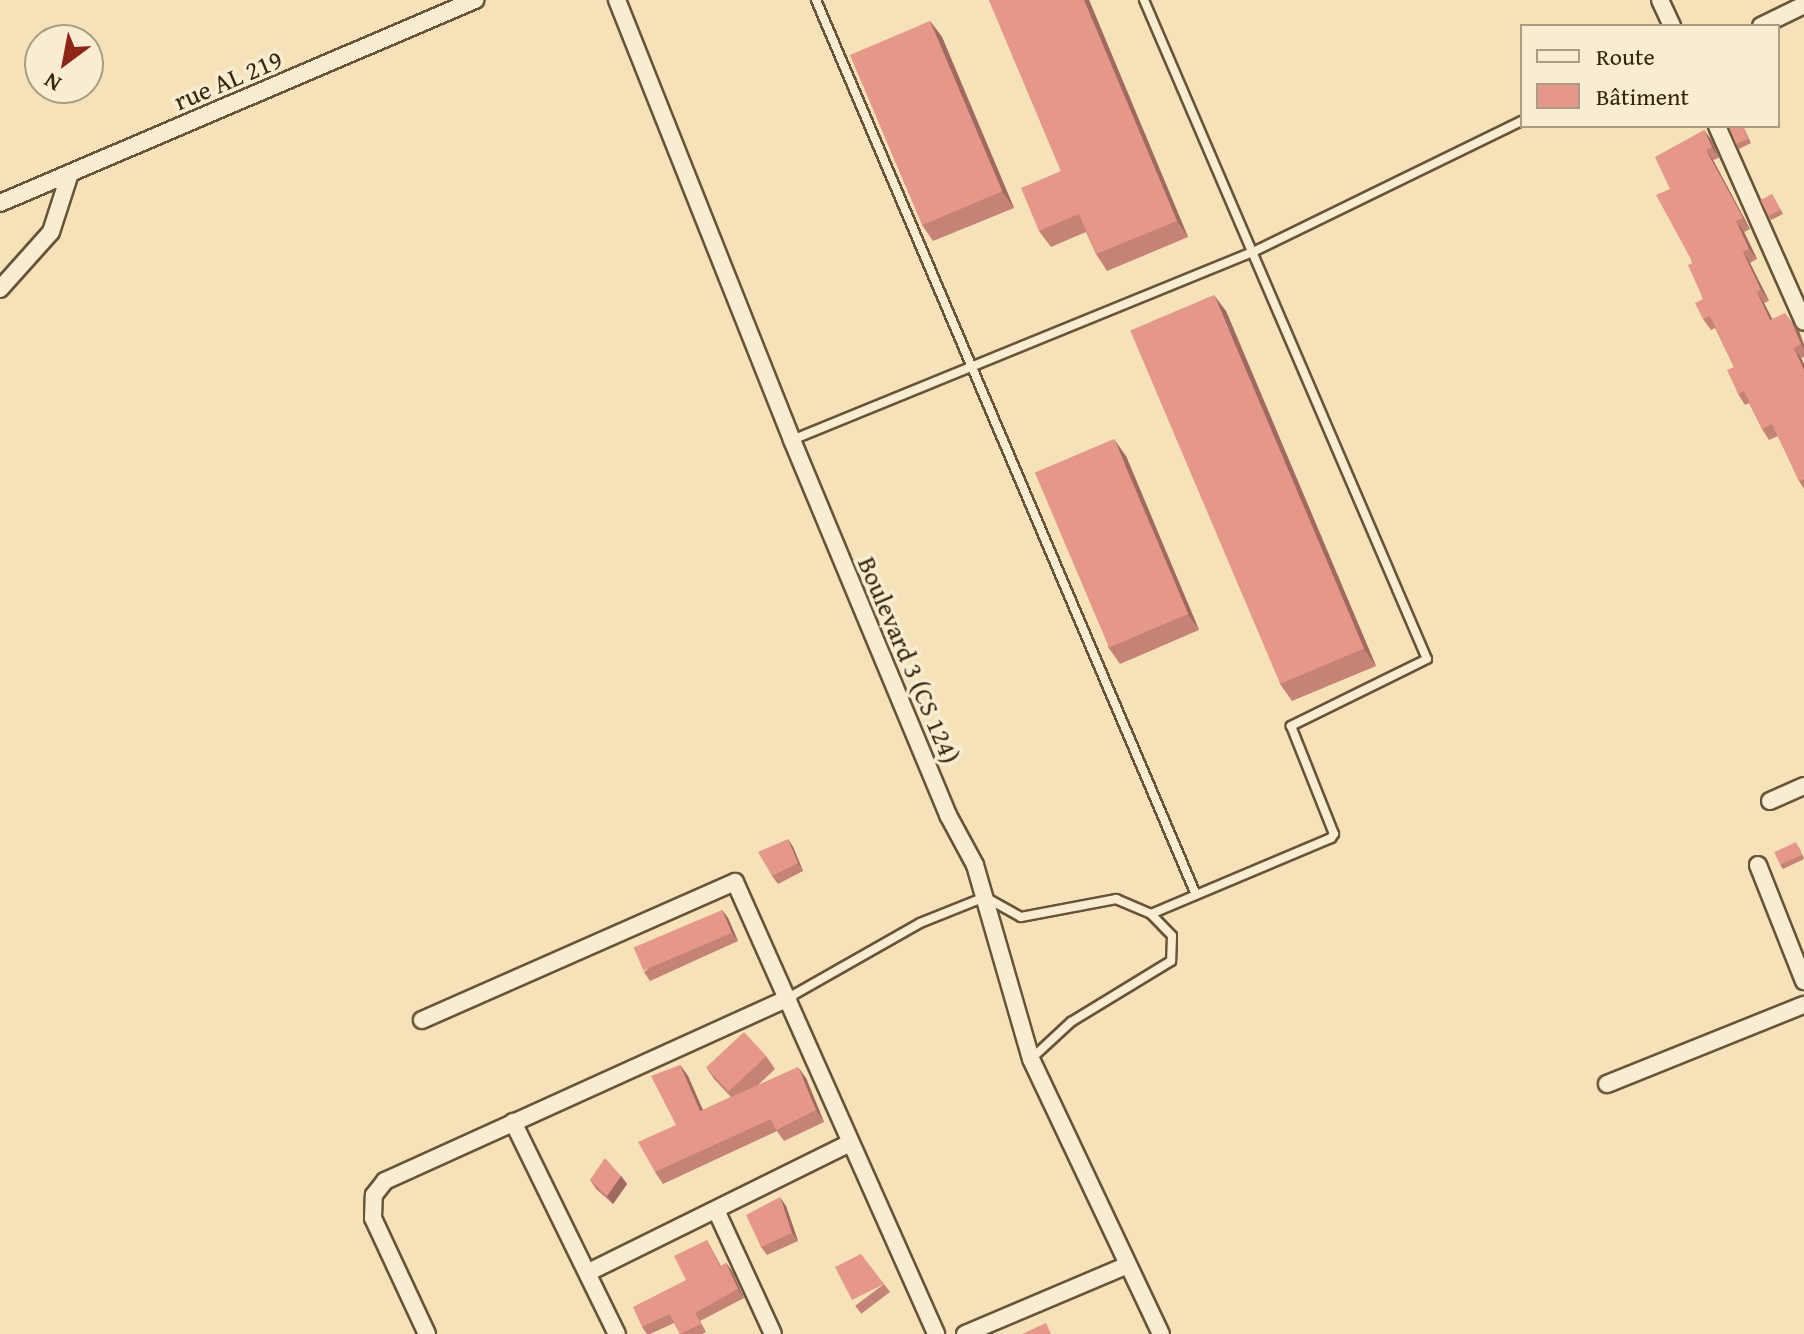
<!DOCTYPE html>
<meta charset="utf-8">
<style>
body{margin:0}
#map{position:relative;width:1804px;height:1334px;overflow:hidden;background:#f5e2b9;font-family:"Gentium Book Plus",serif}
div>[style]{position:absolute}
.roads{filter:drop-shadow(2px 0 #685436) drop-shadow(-2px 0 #685436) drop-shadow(0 2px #685436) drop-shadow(0 -2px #685436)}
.lane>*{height:8px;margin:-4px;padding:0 4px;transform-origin:4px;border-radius:4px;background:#f8ecd2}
.street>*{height:16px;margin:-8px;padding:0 8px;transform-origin:8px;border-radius:8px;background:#f8ecd2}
.wall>*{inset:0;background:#c58276;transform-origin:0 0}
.shaded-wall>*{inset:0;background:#a06a60}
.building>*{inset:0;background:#e59789;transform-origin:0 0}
span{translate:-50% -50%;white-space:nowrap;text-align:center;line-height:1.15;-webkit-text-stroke:7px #f8ecd2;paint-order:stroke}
.street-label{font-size:26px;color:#39250b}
.legend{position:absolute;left:1520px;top:24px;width:260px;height:104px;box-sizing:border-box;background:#f8ecd2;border:2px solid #ac9c82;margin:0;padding:10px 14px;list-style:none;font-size:24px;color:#39250b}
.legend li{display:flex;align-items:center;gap:16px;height:40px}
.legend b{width:40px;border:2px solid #ac9c82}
.north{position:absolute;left:24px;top:24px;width:80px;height:80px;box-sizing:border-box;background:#f8ecd2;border:2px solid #ac9c82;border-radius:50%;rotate:212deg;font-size:22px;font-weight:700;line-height:32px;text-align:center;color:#39250b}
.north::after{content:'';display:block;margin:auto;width:28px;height:36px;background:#8f2418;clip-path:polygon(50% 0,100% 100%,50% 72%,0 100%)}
</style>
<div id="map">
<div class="roads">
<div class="lane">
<div style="left:816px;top:0;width:972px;rotate:66.99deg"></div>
<div style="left:1144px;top:0;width:717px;rotate:66.76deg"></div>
<div style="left:1427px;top:659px;width:152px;rotate:153.8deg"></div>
<div style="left:1291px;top:726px;width:116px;rotate:68.3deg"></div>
<div style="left:1334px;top:834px;width:5px;rotate:127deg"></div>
<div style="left:1331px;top:838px;width:195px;rotate:157.1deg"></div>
<div style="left:792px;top:440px;width:498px;rotate:-22.2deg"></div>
<div style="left:1253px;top:252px;width:299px;rotate:-26deg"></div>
<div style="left:788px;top:998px;width:152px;rotate:-29.6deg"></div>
<div style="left:920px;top:923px;width:70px;rotate:-21.8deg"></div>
<div style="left:985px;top:897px;width:41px;rotate:29.1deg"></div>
<div style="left:1021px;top:917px;width:97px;rotate:-10.7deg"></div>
<div style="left:1116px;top:899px;width:38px;rotate:23deg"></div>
<div style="left:1151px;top:914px;width:30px;rotate:46deg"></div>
<div style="left:1172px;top:936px;width:25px;rotate:92deg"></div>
<div style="left:1171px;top:961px;width:117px;rotate:148.6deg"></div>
<div style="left:1071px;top:1022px;width:54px;rotate:137.2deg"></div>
</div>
<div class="street">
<div style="left:617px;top:0;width:474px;rotate:68.3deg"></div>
<div style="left:792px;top:440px;width:406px;rotate:67.4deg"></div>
<div style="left:948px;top:815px;width:57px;rotate:61.6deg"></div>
<div style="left:975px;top:865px;width:202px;rotate:73.9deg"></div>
<div style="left:1031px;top:1059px;width:304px;rotate:64.7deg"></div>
<div style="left:1660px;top:0;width:29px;rotate:65deg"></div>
<div style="left:1761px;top:26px;width:48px;rotate:-26deg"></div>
<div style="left:1717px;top:126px;width:214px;rotate:66.1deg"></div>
<div style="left:0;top:203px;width:517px;rotate:-23.14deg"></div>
<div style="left:0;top:289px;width:76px;rotate:-48.2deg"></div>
<div style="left:51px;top:232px;width:62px;rotate:-72.1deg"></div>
<div style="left:1770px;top:801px;width:37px;rotate:-24deg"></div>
<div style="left:1758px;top:865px;width:125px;rotate:68.4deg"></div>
<div style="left:422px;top:1020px;width:342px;rotate:-23.8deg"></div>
<div style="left:735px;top:882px;width:495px;rotate:66deg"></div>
<div style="left:1607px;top:1084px;width:212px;rotate:-21.9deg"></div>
<div style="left:513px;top:1122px;width:236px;rotate:63.9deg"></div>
<div style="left:716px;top:1210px;width:136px;rotate:65.3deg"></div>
<div style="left:589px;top:1272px;width:291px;rotate:-26.3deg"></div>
<div style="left:427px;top:1334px;width:128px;rotate:-115deg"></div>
<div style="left:373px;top:1218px;width:23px;rotate:-88deg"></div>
<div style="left:374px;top:1195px;width:18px;rotate:-52deg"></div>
<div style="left:385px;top:1181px;width:443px;rotate:-24.4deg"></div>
<div style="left:965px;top:1334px;width:174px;rotate:-23deg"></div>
</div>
</div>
<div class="wall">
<div style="clip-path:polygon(989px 0,1089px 0,1188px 237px,1107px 271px,1096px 254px,1086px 232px,1051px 247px,1039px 231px,1061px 171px)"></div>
<div style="clip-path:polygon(930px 21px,942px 37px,1014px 208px,933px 241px,922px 225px)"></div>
<div style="clip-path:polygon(1732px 126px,1743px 126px,1751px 143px,1739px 149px,1736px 144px)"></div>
<div style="clip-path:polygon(1704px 130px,1712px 141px,1719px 158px,1713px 160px,1750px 229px,1744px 232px,1757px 259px,1750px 263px,1769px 301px,1764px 303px,1772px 319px,1799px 331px,1804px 345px,1804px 357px,1801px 358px,1804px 364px,1804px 489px,1799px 481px,1778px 436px,1769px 440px,1762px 429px,1749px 403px,1745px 405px,1738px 394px,1734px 367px,1715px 328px,1711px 330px,1703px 319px,1703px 299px,1670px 189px)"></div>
<div style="clip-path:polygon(1772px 194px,1783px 214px,1771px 220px,1768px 215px)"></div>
<div style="clip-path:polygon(1226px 311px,1376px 666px,1292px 701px,1280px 684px)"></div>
<div style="clip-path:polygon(1126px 456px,1199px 630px,1120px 664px,1108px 647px)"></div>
<div style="clip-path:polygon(788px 839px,793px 847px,803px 871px,778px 884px,772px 876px)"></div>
<div style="clip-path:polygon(1799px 847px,1804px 859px,1783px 869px,1780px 865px)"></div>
<div style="clip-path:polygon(722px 910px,728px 918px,738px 941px,650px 981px,644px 972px)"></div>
<div style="clip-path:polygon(766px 1056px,775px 1069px,758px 1085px,806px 1078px,824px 1122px,784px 1141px,777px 1131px,663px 1184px,655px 1172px,676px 1125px,680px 1065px,688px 1076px,703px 1110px,731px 1097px,714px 1079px,706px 1067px)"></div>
<div style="clip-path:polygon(621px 1176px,627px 1184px,613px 1204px,596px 1189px,590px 1180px)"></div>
<div style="clip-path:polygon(786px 1206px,798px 1241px,767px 1255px,761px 1247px)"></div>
<div style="clip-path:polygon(707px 1240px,721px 1266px,726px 1263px,732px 1271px,744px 1298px,700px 1321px,706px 1332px,702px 1334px,680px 1334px,674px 1323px,650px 1334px,647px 1334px,642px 1327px,686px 1280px)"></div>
<div style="left:884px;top:1284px;width:10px;height:36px;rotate:53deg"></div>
</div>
<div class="shaded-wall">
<div style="clip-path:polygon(1084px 0,1089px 0,1188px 237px,1177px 221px)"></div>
<div style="clip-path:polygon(930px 21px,942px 37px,1014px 208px,1002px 191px)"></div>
<div style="clip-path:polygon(1704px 130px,1712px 141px,1719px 158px,1712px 147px)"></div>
<div style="clip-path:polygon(1706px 150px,1713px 160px,1750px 229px,1743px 218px)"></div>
<div style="clip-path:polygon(1736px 221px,1744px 232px,1757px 259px,1749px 249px)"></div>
<div style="clip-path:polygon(1743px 252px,1750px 263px,1769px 301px,1761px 290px)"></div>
<div style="clip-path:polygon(1757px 292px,1764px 303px,1778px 330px,1770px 320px)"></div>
<div style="clip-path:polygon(1214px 295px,1226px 311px,1376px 666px,1364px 649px)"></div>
<div style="clip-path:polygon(1791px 321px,1799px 331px,1804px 345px,1804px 349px,1801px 344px)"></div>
<div style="clip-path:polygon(1794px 348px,1801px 358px,1804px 364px,1804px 370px)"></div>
<div style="clip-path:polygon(1114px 439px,1126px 456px,1199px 630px,1188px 614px)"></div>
<div style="clip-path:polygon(788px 839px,793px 847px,803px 871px,798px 863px)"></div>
<div style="clip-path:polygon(722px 910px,728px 918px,738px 941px,732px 933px)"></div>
<div style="clip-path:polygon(680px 1065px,688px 1076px,708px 1122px,700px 1111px)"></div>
<div style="clip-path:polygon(798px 1067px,806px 1078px,824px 1122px,816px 1110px)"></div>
<div style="clip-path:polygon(621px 1176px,627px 1184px,613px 1204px,607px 1196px)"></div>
<div style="clip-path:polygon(780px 1197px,786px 1206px,798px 1241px,792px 1233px)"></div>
<div style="clip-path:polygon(726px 1263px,732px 1271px,744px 1298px,738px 1289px)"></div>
</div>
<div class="building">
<div style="clip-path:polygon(989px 0,1084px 0,1177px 221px,1096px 254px,1079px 214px,1039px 231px,1021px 188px,1061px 171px)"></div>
<div style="left:930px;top:21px;width:185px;height:87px;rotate:67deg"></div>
<div style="clip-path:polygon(1732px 126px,1742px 126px,1748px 139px,1736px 144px,1729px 127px)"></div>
<div style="clip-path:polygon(1704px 130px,1712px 147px,1706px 150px,1743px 218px,1736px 221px,1749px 249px,1743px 252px,1761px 290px,1757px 292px,1770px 320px,1785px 313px,1791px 321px,1801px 344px,1794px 348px,1804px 370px,1804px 479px,1799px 481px,1772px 424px,1762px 429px,1744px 391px,1738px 394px,1727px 370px,1734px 367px,1710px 316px,1703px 319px,1695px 303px,1703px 299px,1688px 265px,1693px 263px,1656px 195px,1670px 189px,1655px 157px)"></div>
<div style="left:1772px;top:194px;width:18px;height:13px;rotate:63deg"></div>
<div style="left:1214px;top:295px;width:384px;height:91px;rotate:67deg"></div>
<div style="left:1114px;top:439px;width:190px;height:86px;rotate:67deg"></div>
<div style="clip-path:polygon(788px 839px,798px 863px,772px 876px,758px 852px)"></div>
<div style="left:1796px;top:842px;width:14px;height:24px;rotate:65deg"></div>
<div style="left:722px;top:910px;width:25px;height:96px;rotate:67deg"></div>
<div style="left:744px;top:1032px;width:33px;height:52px;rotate:47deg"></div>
<div style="clip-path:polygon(680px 1065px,700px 1111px,798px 1067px,816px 1110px,776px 1130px,771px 1119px,655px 1172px,638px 1142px,676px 1125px,651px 1076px)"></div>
<div style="clip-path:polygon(605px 1158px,621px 1176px,607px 1196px,590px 1180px)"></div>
<div style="clip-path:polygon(780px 1197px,792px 1233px,761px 1247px,746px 1215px)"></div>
<div style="clip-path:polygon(707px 1240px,720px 1267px,726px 1263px,738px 1289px,695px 1313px,701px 1324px,680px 1334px,670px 1314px,642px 1327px,633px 1307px,686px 1280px,674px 1256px)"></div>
<div style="clip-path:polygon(861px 1254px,884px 1284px,852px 1300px,835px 1267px)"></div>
<div style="clip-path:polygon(1046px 1323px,1051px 1334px,1022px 1334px)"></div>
</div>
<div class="street-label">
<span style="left:228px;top:80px;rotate:-23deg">rue AL 219</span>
<span style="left:909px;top:660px;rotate:67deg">Boulevard 3 (CS 124)</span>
</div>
<ul class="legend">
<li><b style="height:10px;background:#f8ecd2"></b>Route</li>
<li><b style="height:22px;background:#e59789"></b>Bâtiment</li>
</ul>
<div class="north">N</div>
</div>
